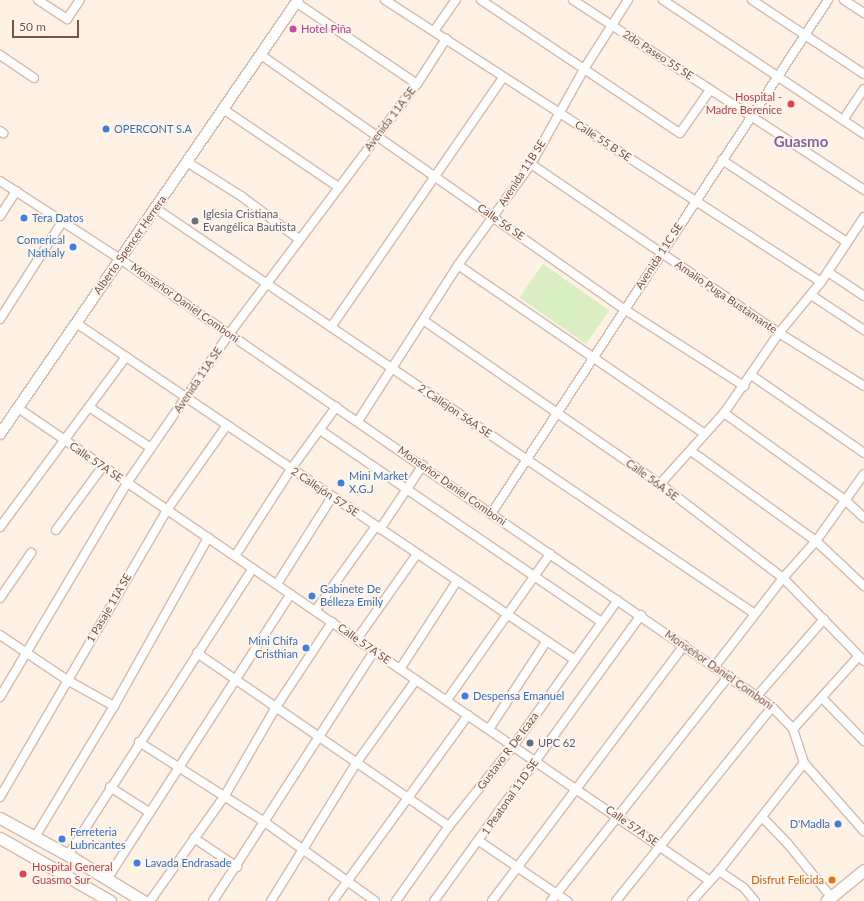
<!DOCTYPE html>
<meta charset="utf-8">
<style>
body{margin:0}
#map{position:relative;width:864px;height:901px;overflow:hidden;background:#fff2e5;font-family:Lato,sans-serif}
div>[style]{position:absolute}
.green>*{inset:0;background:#d9eec1;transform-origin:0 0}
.roads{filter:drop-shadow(1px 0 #d5baac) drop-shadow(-1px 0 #d5baac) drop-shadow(0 1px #d5baac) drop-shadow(0 -1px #d5baac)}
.minor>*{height:8px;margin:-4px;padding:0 4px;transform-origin:4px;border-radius:4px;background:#fff}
.tertiary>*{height:10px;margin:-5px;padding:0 5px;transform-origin:5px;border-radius:5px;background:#fff}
.secondary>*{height:11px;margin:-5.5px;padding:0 5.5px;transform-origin:5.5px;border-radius:5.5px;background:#fff}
.dots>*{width:11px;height:11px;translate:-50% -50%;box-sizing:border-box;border:2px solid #fff6ee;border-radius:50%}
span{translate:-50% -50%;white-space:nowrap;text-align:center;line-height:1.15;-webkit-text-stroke:3.5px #fff6ee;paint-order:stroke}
.hotel-label{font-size:11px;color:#b23c85}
.left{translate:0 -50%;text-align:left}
.street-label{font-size:11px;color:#7b5347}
.health-label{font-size:11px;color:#be3a42}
.right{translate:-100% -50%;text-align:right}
.shop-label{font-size:11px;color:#366cbe}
.worship-label{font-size:11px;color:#5b616d}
.service-label{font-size:11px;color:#4e5e75}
.food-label{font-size:11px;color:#c56008}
.district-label{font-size:15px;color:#83629f;font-weight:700}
.scale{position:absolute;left:12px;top:20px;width:67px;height:18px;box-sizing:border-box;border:2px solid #7b5347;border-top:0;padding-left:5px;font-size:12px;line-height:14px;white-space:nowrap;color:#7b5347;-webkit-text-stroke:3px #fff6ee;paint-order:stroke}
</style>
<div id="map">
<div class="green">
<div style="left:543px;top:264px;width:81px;height:41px;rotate:35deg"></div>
</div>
<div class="roads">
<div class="minor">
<div style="left:38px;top:0;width:35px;rotate:33deg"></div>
<div style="left:67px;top:19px;width:23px;rotate:-56deg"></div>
<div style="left:385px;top:0;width:519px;rotate:32.89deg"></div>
<div style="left:481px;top:0;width:239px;rotate:33.8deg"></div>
<div style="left:680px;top:133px;width:52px;rotate:-55.1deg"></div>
<div style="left:573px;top:0;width:348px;rotate:33.1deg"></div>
<div style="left:663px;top:0;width:242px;rotate:33.7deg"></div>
<div style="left:752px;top:0;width:134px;rotate:33.5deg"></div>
<div style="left:844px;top:0;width:24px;rotate:33deg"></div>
<div style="left:297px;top:3px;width:145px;rotate:34deg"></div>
<div style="left:434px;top:31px;width:38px;rotate:-55deg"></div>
<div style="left:0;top:55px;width:41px;rotate:34.1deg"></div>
<div style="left:261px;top:55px;width:443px;rotate:35deg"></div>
<div style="left:624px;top:309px;width:143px;rotate:32.7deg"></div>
<div style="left:223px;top:109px;width:139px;rotate:34.1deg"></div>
<div style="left:843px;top:120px;width:37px;rotate:-56deg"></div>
<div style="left:0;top:131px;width:4px;rotate:34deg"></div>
<div style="left:722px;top:160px;width:149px;rotate:33.3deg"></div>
<div style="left:187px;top:162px;width:64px;rotate:32.2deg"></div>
<div style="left:241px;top:196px;width:72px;rotate:36.6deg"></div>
<div style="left:531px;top:164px;width:300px;rotate:34.3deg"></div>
<div style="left:779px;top:333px;width:100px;rotate:31.9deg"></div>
<div style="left:0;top:181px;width:143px;rotate:33deg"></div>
<div style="left:120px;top:259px;width:791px;rotate:34.49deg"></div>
<div style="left:772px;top:707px;width:30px;rotate:46deg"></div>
<div style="left:793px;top:729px;width:36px;rotate:72deg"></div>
<div style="left:804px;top:763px;width:91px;rotate:48.6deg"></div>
<div style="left:155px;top:208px;width:724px;rotate:34.08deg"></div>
<div style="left:0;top:216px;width:30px;rotate:-57deg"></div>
<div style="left:458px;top:265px;width:299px;rotate:34.4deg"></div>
<div style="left:828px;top:272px;width:43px;rotate:33.7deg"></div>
<div style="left:811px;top:295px;width:64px;rotate:33.4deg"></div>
<div style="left:0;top:319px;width:115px;rotate:-57.4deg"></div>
<div style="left:423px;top:320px;width:288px;rotate:34.7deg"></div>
<div style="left:660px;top:484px;width:155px;rotate:37.4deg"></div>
<div style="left:783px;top:578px;width:116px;rotate:45.7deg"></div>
<div style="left:76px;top:323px;width:602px;rotate:34.03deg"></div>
<div style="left:331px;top:327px;width:303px;rotate:-55.4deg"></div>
<div style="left:751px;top:375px;width:137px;rotate:34.6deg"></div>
<div style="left:89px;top:407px;width:74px;rotate:33.5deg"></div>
<div style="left:18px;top:408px;width:838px;rotate:34.35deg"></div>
<div style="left:724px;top:413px;width:149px;rotate:35.7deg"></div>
<div style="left:845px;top:500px;width:26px;rotate:43deg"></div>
<div style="left:358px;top:421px;width:185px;rotate:-57.3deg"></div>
<div style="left:458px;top:265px;width:125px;rotate:-54.1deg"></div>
<div style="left:531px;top:164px;width:109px;rotate:-60.8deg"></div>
<div style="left:584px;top:69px;width:82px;rotate:-57.5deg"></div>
<div style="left:320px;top:430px;width:340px;rotate:34.3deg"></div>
<div style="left:691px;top:451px;width:154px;rotate:35.8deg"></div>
<div style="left:816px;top:541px;width:66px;rotate:43.2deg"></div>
<div style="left:660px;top:484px;width:96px;rotate:-48deg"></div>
<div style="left:724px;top:413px;width:97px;rotate:-55.5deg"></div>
<div style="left:779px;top:333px;width:66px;rotate:-50.5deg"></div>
<div style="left:821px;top:282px;width:78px;rotate:-56.5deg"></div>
<div style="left:491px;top:514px;width:615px;rotate:-56.75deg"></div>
<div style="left:0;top:527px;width:212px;rotate:-53.5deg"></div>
<div style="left:380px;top:529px;width:77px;rotate:-56.1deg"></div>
<div style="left:56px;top:530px;width:79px;rotate:-53.7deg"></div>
<div style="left:235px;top:556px;width:103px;rotate:-57.2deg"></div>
<div style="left:291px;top:469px;width:77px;rotate:-54deg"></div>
<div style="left:277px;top:584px;width:103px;rotate:-57.7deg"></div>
<div style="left:0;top:598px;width:55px;rotate:-55.4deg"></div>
<div style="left:315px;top:611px;width:105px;rotate:-54.3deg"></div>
<div style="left:0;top:635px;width:81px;rotate:33.9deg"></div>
<div style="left:67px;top:680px;width:54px;rotate:29deg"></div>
<div style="left:357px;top:639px;width:104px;rotate:-54.8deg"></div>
<div style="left:197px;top:653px;width:306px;rotate:34.5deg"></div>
<div style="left:715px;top:666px;width:111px;rotate:-52.3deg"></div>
<div style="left:783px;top:578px;width:50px;rotate:-48.3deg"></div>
<div style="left:816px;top:541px;width:82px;rotate:-54.4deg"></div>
<div style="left:400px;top:669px;width:105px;rotate:-57.1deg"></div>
<div style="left:757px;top:696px;width:102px;rotate:-49deg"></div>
<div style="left:0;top:697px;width:249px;rotate:-59.3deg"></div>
<div style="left:127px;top:483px;width:181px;rotate:-55.6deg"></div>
<div style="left:229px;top:334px;width:313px;rotate:-53.1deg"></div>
<div style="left:417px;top:84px;width:54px;rotate:-57.2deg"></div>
<div style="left:823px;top:699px;width:59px;rotate:45.7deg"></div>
<div style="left:447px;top:700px;width:179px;rotate:-54.8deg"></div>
<div style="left:489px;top:729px;width:104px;rotate:-56.8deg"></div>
<div style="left:793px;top:729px;width:98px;rotate:-47.9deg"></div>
<div style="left:139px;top:742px;width:151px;rotate:32.5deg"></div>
<div style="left:266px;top:823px;width:134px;rotate:35.6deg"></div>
<div style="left:110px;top:787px;width:46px;rotate:32.7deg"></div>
<div style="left:0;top:797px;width:332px;rotate:-59.8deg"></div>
<div style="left:167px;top:510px;width:104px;rotate:-54.8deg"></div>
<div style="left:762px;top:817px;width:37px;rotate:46deg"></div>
<div style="left:788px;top:844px;width:68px;rotate:50.9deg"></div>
<div style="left:35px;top:837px;width:153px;rotate:-58.9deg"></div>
<div style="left:114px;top:706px;width:193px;rotate:-60.8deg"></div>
<div style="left:194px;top:838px;width:52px;rotate:34deg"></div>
<div style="left:479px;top:841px;width:107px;rotate:34.3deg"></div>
<div style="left:68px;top:855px;width:341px;rotate:-57.2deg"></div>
<div style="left:719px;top:871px;width:30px;rotate:34deg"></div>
<div style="left:744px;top:888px;width:17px;rotate:50deg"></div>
<div style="left:107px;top:879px;width:339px;rotate:-57.2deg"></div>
<div style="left:150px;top:901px;width:128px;rotate:-54.6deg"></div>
<div style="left:224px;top:797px;width:104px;rotate:-60deg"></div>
<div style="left:276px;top:707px;width:102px;rotate:-56.6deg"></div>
<div style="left:213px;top:901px;width:297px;rotate:-57.2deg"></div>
<div style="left:271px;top:901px;width:163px;rotate:-58.3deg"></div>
<div style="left:357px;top:762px;width:101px;rotate:-54.3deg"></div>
<div style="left:333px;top:901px;width:230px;rotate:-54deg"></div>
<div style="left:396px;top:901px;width:92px;rotate:-54.8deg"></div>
<div style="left:449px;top:826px;width:104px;rotate:-51.3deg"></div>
<div style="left:514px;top:745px;width:178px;rotate:-54.4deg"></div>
<div style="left:434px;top:901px;width:353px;rotate:-54.1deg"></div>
<div style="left:492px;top:901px;width:320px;rotate:-53.1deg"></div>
<div style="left:551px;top:901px;width:287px;rotate:-51.7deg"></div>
<div style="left:616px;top:901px;width:249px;rotate:-51.2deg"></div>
<div style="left:692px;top:901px;width:40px;rotate:-48deg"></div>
<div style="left:719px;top:871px;width:137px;rotate:-51.8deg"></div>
</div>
<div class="tertiary">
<div style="left:0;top:434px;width:526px;rotate:-55.53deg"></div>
</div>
<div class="secondary">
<div style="left:0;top:818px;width:77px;rotate:28.6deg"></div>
<div style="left:68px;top:855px;width:88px;rotate:31.5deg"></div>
<div style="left:0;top:838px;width:127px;rotate:29.8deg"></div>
<div style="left:826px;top:901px;width:49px;rotate:-39.2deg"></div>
</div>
</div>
<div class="dots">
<div style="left:293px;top:29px;background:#d1479c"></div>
<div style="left:791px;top:104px;background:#e0444e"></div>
<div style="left:106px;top:129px;background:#3f7fe0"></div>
<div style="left:24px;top:218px;background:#3f7fe0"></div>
<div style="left:195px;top:221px;background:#6b7280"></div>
<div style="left:73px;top:247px;background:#3f7fe0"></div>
<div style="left:341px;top:483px;background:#3f7fe0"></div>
<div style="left:312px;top:596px;background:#3f7fe0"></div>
<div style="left:306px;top:648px;background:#3f7fe0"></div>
<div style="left:465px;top:696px;background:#3f7fe0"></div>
<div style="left:530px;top:743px;background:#5c6f8a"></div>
<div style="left:838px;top:824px;background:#3f7fe0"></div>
<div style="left:62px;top:839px;background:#3f7fe0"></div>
<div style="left:137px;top:863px;background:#3f7fe0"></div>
<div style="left:23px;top:874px;background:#e0444e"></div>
<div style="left:832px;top:880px;background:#e8710a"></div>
</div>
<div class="hotel-label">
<span class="left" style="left:301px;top:29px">Hotel Piña</span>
</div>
<div class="street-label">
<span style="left:658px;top:55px;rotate:33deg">2do Paseo 55 SE</span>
<span style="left:390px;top:119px;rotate:-53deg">Avenida 11A SE</span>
<span style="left:603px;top:141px;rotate:33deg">Calle 55 B SE</span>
<span style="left:522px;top:173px;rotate:-57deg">Avenida 11B SE</span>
<span style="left:501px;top:222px;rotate:35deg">Calle 56 SE</span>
<span style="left:130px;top:245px;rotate:-55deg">Alberto Spencer Herrera</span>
<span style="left:659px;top:256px;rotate:-57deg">Avenida 11C SE</span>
<span style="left:726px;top:297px;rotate:34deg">Amalio Puga Bustamante</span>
<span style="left:185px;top:303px;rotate:35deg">Monseñor Daniel Comboni</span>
<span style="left:198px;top:380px;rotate:-56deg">Avenida 11A SE</span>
<span style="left:455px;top:411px;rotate:34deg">2 Callejon 56A SE</span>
<span style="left:96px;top:462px;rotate:34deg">Calle 57A SE</span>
<span style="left:652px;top:480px;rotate:36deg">Calle 56A SE</span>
<span style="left:452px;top:486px;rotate:35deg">Monseñor Daniel Comboni</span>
<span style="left:325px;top:492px;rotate:34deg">2 Callejón 57 SE</span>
<span style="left:109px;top:608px;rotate:-60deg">1 Pasaje 11A SE</span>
<span style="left:364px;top:644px;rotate:35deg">Calle 57A SE</span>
<span style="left:719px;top:670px;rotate:35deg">Monseñor Daniel Comboni</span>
<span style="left:508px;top:751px;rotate:-53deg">Gustavo R De Icaza</span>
<span style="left:510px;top:797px;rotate:-55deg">1 Peatonal 11D SE</span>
<span style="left:632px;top:826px;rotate:35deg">Calle 57A SE</span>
</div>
<div class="health-label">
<span class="right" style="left:782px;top:104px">Hospital -<br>Madre Berenice</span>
<span class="left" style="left:32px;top:874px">Hospital General<br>Guasmo Sur</span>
</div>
<div class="shop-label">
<span class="left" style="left:114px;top:129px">OPERCONT S.A</span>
<span class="left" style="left:32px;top:218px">Tera Datos</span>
<span class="right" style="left:65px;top:247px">Comerical<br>Nathaly</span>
<span class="left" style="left:349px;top:483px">Mini Market<br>X.G.J</span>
<span class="left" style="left:320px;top:596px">Gabinete De<br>Belleza Emily</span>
<span class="right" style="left:298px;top:648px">Mini Chifa<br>Cristhian</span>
<span class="left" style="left:473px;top:696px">Despensa Emanuel</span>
<span class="right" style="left:830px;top:824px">D'Madla</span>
<span class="left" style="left:70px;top:839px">Ferreteria<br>Lubricantes</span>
<span class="left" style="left:145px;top:863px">Lavada Endrasade</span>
</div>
<div class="worship-label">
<span class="left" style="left:203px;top:221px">Iglesia Cristiana<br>Evangélica Bautista</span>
</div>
<div class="service-label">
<span class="left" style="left:538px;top:743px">UPC 62</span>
</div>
<div class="food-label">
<span class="right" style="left:824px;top:880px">Disfrut Felicida</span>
</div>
<div class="district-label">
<span style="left:801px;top:142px">Guasmo</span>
</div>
<div class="scale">50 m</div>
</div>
